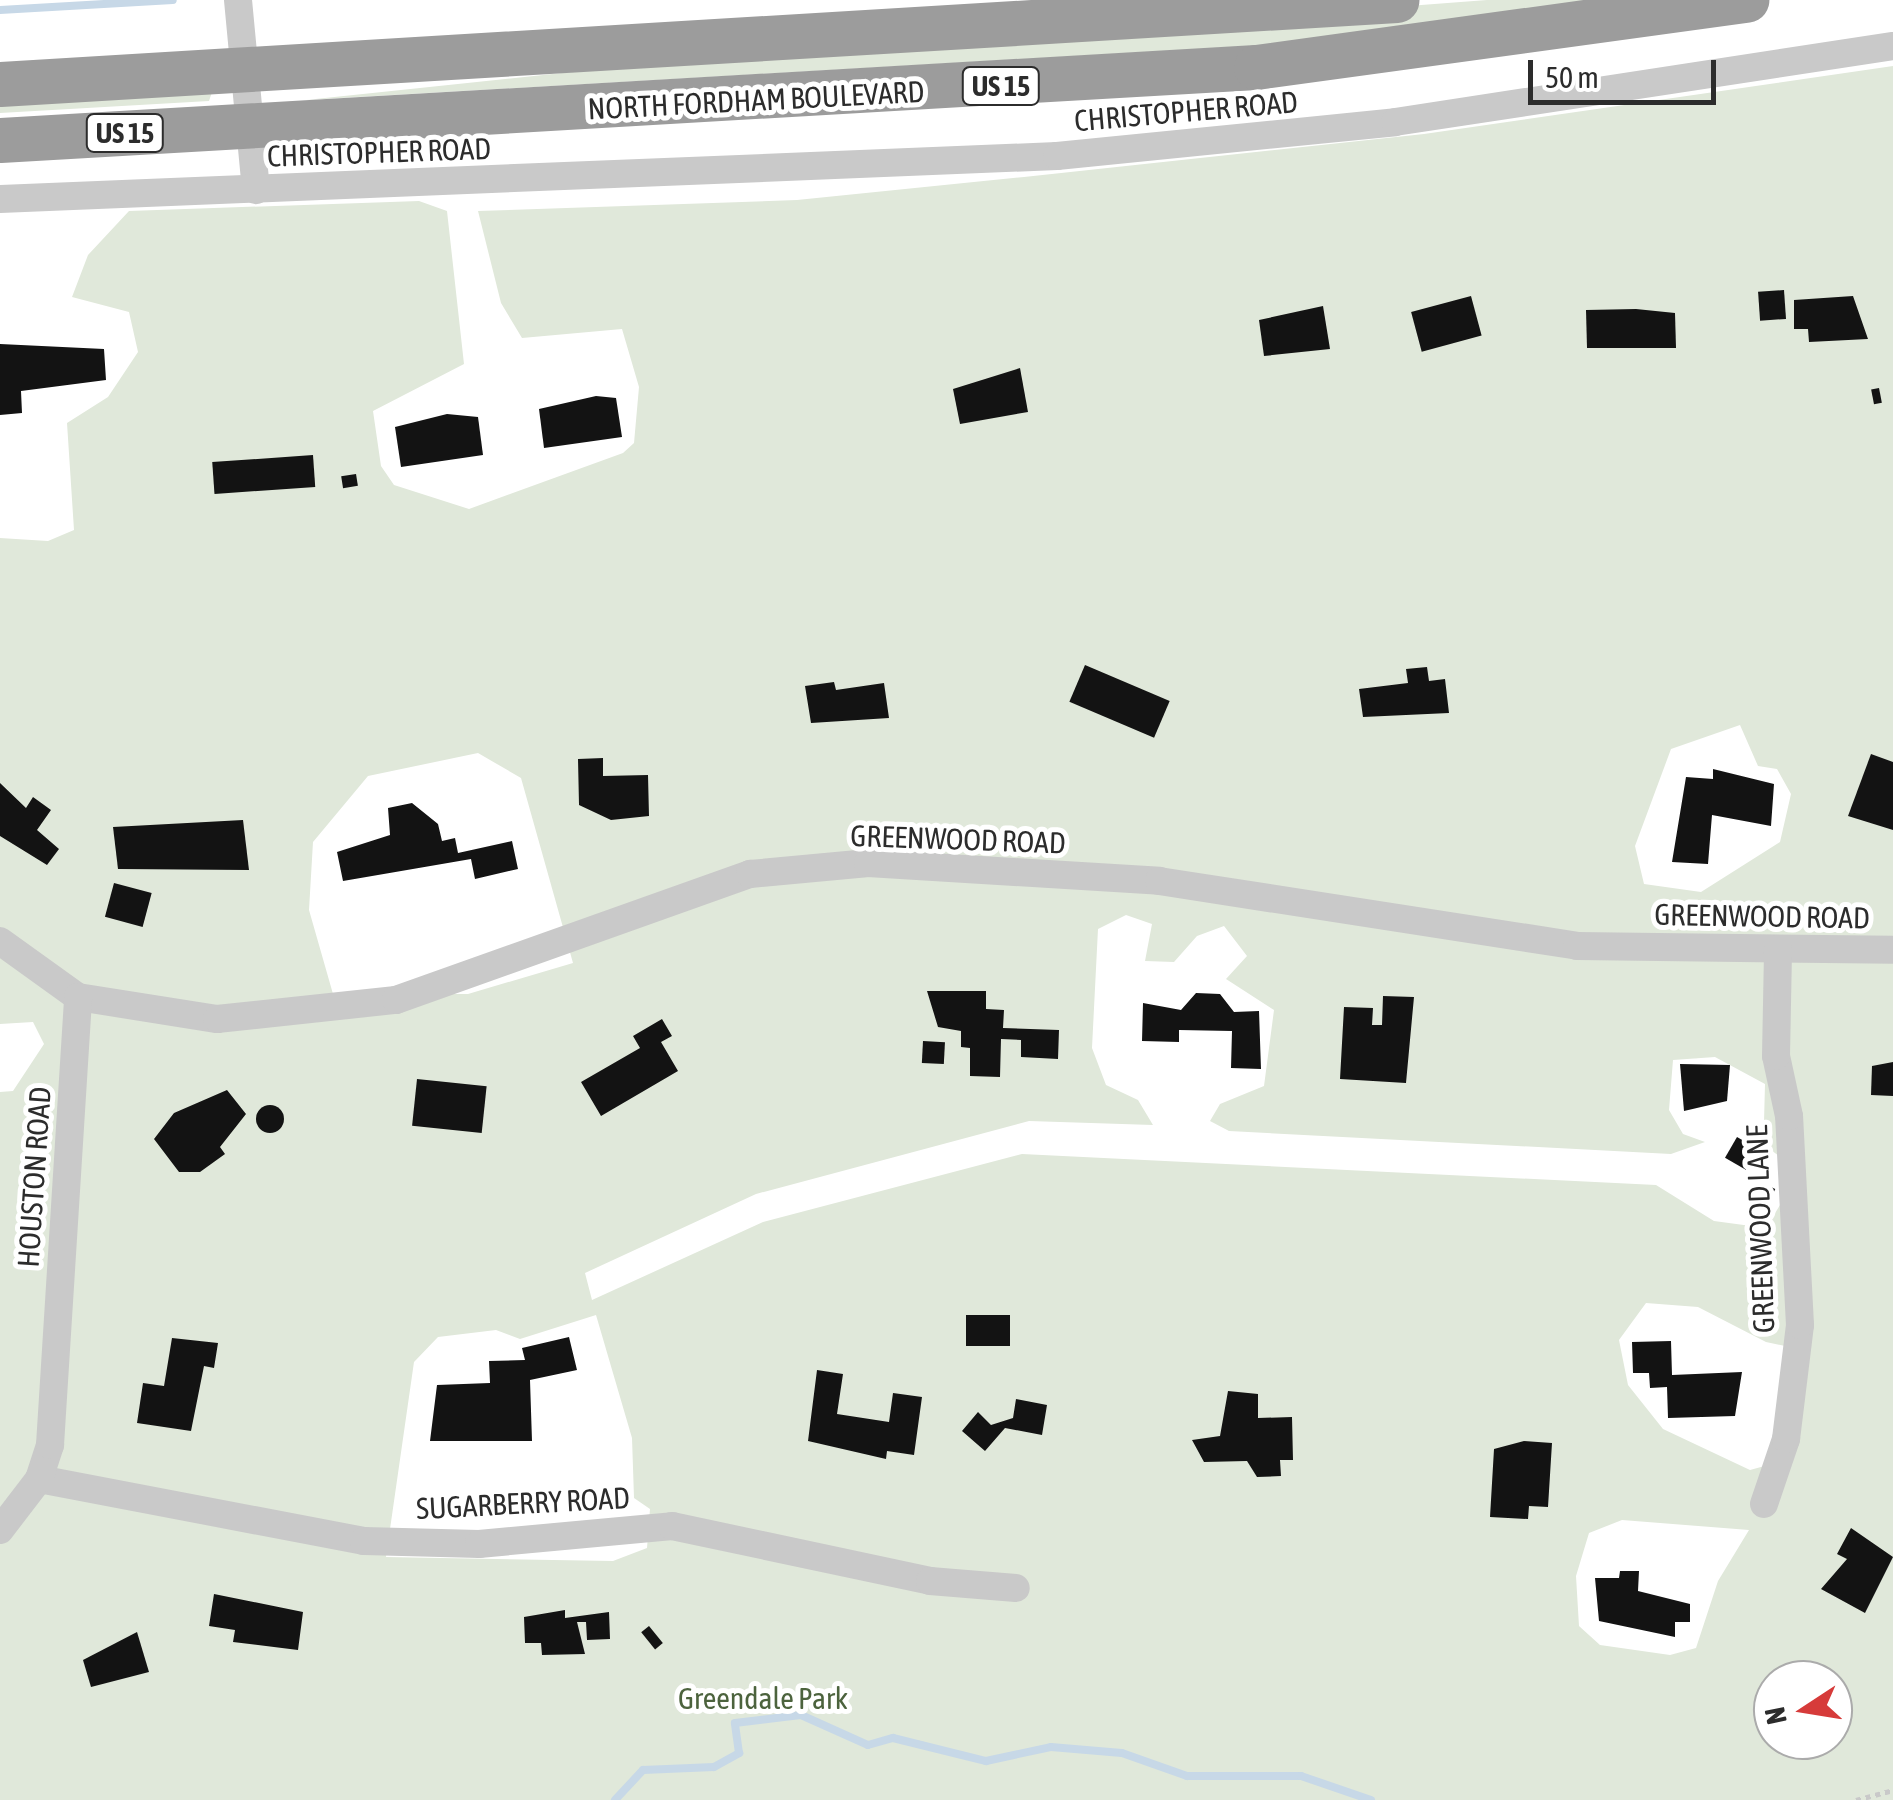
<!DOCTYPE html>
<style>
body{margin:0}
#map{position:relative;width:1893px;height:1800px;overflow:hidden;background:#fff;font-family:"Asap Condensed",sans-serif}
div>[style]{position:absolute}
.green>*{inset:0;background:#e0e8da}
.stream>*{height:8px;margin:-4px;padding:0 4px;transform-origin:4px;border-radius:4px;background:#c7d8e7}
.building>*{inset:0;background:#131313;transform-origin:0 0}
.round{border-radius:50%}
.path>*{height:5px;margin-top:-2.5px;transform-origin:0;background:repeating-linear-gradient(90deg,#c9c9c9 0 5px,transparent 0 10px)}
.minor>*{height:28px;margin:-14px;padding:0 14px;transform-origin:14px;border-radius:14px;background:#c9c9c9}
.trunk>*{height:45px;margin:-22.5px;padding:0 22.5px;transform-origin:22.5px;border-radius:22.5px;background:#9c9c9c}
span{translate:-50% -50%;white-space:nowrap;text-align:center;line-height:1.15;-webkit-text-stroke:10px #fff;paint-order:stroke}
.shield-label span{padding:2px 8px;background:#fff;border:2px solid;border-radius:8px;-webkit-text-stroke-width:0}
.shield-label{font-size:28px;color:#2c2c2c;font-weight:700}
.street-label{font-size:30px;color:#2c2c2c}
.park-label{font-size:30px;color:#4c633d}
.north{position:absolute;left:1753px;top:1660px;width:100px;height:100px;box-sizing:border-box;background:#fff;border:2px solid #ababab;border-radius:50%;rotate:258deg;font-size:28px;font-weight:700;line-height:40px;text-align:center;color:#2c2c2c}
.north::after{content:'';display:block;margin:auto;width:35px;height:45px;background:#d63b3a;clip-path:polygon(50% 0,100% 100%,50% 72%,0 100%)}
.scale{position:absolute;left:1528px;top:60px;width:188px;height:45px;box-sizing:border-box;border:5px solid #2c2c2c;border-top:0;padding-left:12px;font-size:30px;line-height:35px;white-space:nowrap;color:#2c2c2c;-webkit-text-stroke:8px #fff;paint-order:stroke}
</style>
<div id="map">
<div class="green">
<div style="clip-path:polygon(1487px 0,1613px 0,1409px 37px,306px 100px,656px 63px)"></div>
<div style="clip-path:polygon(evenodd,1893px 66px,1893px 1800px,0 1800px,0 1092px,13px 1091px,44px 1044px,33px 1022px,0 1024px,0 538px,48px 541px,74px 530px,67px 423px,108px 397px,138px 352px,129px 312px,72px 297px,88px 255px,129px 211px,419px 201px,447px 211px,464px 364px,373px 411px,381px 466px,394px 485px,469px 509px,623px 453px,634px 443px,639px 387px,622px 329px,522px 338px,501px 303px,478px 211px,797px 200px,1024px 177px,1424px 134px,1893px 66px,1740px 725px,1758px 766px,1777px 769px,1791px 794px,1780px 842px,1701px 892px,1644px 884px,1635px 846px,1671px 749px,1740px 725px,1893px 66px,478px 753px,521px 778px,573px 963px,468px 994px,333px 994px,309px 910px,313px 842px,368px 776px,478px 753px,1893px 66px,1126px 915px,1152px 924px,1145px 961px,1174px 962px,1197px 936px,1224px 926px,1247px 956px,1226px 979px,1274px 1010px,1264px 1086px,1220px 1104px,1210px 1121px,1229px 1131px,1671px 1154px,1705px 1142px,1683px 1134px,1669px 1110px,1673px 1060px,1715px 1057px,1765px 1084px,1764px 1122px,1752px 1136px,1779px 1156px,1780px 1205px,1766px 1228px,1714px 1221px,1656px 1185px,1022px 1154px,763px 1222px,592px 1300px,585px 1273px,756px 1194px,1029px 1121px,1153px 1125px,1138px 1100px,1106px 1085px,1092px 1048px,1098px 929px,1126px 915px,1893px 66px,1646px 1303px,1698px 1307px,1766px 1342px,1809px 1351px,1794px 1458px,1750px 1470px,1663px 1429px,1628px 1385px,1619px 1340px,1646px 1303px,1893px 66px,596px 1315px,632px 1438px,634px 1498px,650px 1509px,647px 1548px,613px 1561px,386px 1557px,414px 1362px,438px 1337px,496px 1330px,520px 1339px,596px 1315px,1893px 66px,1622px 1520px,1749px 1530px,1718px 1581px,1696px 1648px,1670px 1655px,1600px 1645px,1579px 1626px,1576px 1576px,1589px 1533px,1622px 1520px,1893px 66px,1773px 1680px,1833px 1680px,1833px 1740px,1773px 1740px,1773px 1680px)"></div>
<div style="clip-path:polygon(213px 89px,209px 101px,0 113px,0 99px)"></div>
</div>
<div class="stream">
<div style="left:0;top:10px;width:173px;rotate:-3.3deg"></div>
<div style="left:615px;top:1800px;width:41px;rotate:-47deg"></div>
<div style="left:643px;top:1770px;width:71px;rotate:-2.4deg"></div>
<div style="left:714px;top:1767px;width:29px;rotate:-29deg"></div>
<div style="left:739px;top:1753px;width:30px;rotate:-98deg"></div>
<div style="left:735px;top:1723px;width:66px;rotate:-6.9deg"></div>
<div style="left:801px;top:1715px;width:73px;rotate:24.1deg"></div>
<div style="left:868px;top:1745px;width:26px;rotate:-16deg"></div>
<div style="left:893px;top:1738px;width:96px;rotate:13.9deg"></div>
<div style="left:986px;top:1761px;width:66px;rotate:-12.2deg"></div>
<div style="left:1051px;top:1747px;width:71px;rotate:4.8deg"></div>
<div style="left:1122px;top:1753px;width:69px;rotate:19.5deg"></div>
<div style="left:1187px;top:1776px;width:114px"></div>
<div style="left:1301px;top:1776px;width:74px;rotate:18.9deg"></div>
</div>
<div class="building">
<div style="left:1784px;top:290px;width:29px;height:26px;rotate:86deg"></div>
<div style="left:1471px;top:296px;width:41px;height:62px;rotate:75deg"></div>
<div style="clip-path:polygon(1853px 296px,1868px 339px,1809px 342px,1808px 329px,1794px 329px,1794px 300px)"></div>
<div style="clip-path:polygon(1323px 306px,1330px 349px,1264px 356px,1259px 320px)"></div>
<div style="clip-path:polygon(1636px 309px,1675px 313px,1676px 348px,1587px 348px,1586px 310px)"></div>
<div style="clip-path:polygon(0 344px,104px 349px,106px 380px,21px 391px,22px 413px,0 415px)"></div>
<div style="clip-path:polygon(1020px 368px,1028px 412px,960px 424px,953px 389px)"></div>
<div style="left:1879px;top:388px;width:15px;height:8px;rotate:79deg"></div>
<div style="clip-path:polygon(596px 396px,616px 398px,622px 437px,544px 448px,539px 409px)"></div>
<div style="clip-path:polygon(447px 414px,478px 417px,483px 455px,401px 467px,395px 427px)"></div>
<div style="left:313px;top:455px;width:32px;height:101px;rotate:86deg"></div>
<div style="left:356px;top:474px;width:12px;height:15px;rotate:81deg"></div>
<div style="left:1085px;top:665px;width:92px;height:40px;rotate:23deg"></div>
<div style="clip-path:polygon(1427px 667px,1429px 681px,1445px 679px,1449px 713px,1363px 717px,1359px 689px,1408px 683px,1406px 669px)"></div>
<div style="clip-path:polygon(834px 682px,836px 690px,884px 683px,889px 718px,811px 723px,805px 686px)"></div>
<div style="clip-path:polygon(1871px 754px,1893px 762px,1893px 830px,1848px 816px)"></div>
<div style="clip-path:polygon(603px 758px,603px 776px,648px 775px,649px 816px,611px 820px,579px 805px,578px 759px)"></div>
<div style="clip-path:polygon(1713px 769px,1774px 784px,1771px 826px,1712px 815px,1708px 864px,1672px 862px,1686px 777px,1713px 779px)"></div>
<div style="clip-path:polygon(0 783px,26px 808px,33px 797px,51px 810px,37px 830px,59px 849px,47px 865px,0 836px)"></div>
<div style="clip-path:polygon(412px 803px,438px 824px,442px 841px,455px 838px,458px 853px,512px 841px,518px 869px,475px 879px,471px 859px,343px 881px,337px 852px,390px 835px,388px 808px)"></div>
<div style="clip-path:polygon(243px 820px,249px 870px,118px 869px,113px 827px)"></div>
<div style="left:114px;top:883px;width:39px;height:35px;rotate:15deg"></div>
<div style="clip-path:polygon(927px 991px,986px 991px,986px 1009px,1004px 1010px,1003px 1028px,1059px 1030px,1058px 1059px,1021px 1057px,1021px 1040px,1001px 1039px,1000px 1077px,970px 1076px,970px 1048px,961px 1047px,961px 1031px,938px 1027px)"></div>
<div style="clip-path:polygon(1196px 993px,1220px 994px,1234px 1012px,1259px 1011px,1261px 1069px,1231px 1068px,1232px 1031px,1179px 1030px,1179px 1042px,1142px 1041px,1143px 1003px,1181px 1010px)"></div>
<div style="clip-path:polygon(1383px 996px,1414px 997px,1406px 1083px,1340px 1079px,1344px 1007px,1373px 1008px,1372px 1025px,1382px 1025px)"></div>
<div style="clip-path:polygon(662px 1019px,672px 1036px,661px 1042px,678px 1071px,601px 1116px,581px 1082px,640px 1048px,633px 1036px)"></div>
<div style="left:923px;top:1041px;width:22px;height:22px;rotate:3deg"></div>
<div style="clip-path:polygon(1893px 1062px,1893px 1096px,1871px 1095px,1872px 1066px)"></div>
<div style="clip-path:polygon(1680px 1064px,1730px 1065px,1727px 1101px,1684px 1111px)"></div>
<div style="left:417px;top:1079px;width:70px;height:47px;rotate:6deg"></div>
<div style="clip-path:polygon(227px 1090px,246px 1114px,220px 1147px,225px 1154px,200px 1172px,179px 1172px,154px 1139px,174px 1113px)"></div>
<div class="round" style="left:256px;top:1105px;width:28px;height:28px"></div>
<div style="left:1737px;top:1137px;width:24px;height:24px;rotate:30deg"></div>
<div style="left:1758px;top:1181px;width:19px;height:29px;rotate:25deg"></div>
<div style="left:966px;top:1315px;width:44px;height:31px"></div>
<div style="clip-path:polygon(569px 1337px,577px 1370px,530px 1380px,532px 1441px,430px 1441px,437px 1385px,490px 1383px,489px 1361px,525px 1360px,522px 1348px)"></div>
<div style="clip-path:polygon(172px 1338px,218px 1343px,214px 1368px,204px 1366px,191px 1431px,137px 1423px,143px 1383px,164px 1386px)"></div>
<div style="clip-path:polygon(1671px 1341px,1672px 1375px,1742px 1372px,1735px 1416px,1668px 1418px,1667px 1387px,1650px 1388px,1649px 1373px,1633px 1373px,1632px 1342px)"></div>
<div style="clip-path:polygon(817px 1370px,843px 1374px,837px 1414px,889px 1422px,893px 1393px,922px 1397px,914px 1455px,887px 1451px,886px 1459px,808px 1441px)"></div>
<div style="clip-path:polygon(1228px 1391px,1258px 1394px,1258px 1418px,1292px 1417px,1293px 1460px,1280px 1460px,1281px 1476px,1257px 1477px,1247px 1461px,1204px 1462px,1192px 1440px,1220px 1436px)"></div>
<div style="clip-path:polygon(1016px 1399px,1047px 1405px,1042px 1435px,1005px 1428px,985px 1451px,962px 1431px,978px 1412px,991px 1425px,1013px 1418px)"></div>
<div style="clip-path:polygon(1524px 1441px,1552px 1443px,1548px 1507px,1529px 1506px,1528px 1519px,1490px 1517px,1494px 1449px)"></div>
<div style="clip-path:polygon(1851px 1528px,1893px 1557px,1865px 1613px,1821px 1589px,1847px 1559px,1837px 1554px)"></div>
<div style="clip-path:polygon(1620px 1571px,1639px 1571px,1638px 1591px,1690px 1604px,1690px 1622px,1675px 1622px,1675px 1637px,1599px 1621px,1595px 1578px,1619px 1578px)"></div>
<div style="clip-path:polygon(214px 1594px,303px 1612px,298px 1650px,233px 1642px,235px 1630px,209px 1626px)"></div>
<div style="clip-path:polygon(565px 1610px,565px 1618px,609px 1612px,610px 1639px,587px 1640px,586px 1622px,577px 1622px,585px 1654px,542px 1655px,541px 1643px,525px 1643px,524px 1617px)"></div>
<div style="left:649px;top:1626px;width:22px;height:10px;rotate:51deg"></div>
<div style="clip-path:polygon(137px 1632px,149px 1672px,91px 1687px,83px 1660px)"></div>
</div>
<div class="path">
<div style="left:1856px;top:1800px;width:38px;rotate:-15deg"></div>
</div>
<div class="minor">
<div style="left:238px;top:0;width:191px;rotate:84.6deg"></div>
<div style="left:0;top:199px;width:1058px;rotate:-2.33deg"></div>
<div style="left:1057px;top:156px;width:340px;rotate:-5.7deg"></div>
<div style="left:1395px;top:122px;width:504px;rotate:-8.68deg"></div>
<div style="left:0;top:941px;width:96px;rotate:35.7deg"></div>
<div style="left:78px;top:997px;width:141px;rotate:9deg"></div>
<div style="left:217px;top:1019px;width:180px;rotate:-6.1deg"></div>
<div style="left:396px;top:1000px;width:376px;rotate:-19.6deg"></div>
<div style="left:750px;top:874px;width:119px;rotate:-5.3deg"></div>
<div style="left:868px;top:863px;width:292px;rotate:3.5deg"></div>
<div style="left:1159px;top:881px;width:423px;rotate:8.8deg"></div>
<div style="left:1577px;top:946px;width:316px;rotate:0.7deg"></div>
<div style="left:39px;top:1479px;width:331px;rotate:10.8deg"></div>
<div style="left:364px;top:1541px;width:115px;rotate:1.5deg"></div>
<div style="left:479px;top:1544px;width:194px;rotate:-5.3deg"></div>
<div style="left:672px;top:1526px;width:264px;rotate:12deg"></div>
<div style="left:930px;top:1581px;width:86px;rotate:4.7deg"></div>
<div style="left:1764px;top:1504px;width:69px;rotate:-71.3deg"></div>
<div style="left:1786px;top:1439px;width:115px;rotate:-83deg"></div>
<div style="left:1800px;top:1325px;width:209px;rotate:-93deg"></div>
<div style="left:1789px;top:1116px;width:61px;rotate:-102.2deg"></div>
<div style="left:1776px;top:1056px;width:107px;rotate:-88.9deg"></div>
<div style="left:0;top:1530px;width:64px;rotate:-52.6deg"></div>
<div style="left:39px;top:1479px;width:36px;rotate:-72deg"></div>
<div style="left:50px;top:1445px;width:449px;rotate:-86.4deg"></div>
</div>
<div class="trunk">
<div style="left:0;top:84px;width:1399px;rotate:-3.44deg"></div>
<div style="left:0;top:140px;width:1258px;rotate:-3.33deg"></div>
<div style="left:1256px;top:67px;width:495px;rotate:-7.8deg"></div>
</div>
<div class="shield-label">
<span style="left:1001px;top:86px">US 15</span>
<span style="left:125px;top:133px">US 15</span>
</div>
<div class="street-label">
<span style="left:756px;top:100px;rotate:-3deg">NORTH FORDHAM BOULEVARD</span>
<span style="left:1186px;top:111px;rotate:-5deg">CHRISTOPHER ROAD</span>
<span style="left:379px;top:152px;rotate:-2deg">CHRISTOPHER ROAD</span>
<span style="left:958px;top:839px;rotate:2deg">GREENWOOD ROAD</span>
<span style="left:1762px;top:916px;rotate:1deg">GREENWOOD ROAD</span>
<span style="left:34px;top:1177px;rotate:-86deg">HOUSTON ROAD</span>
<span style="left:1760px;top:1229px;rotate:-92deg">GREENWOOD LANE</span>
<span style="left:523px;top:1503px;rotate:-3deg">SUGARBERRY ROAD</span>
</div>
<div class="park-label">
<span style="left:763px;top:1698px">Greendale Park</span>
</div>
<div class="north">N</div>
<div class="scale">50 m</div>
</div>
